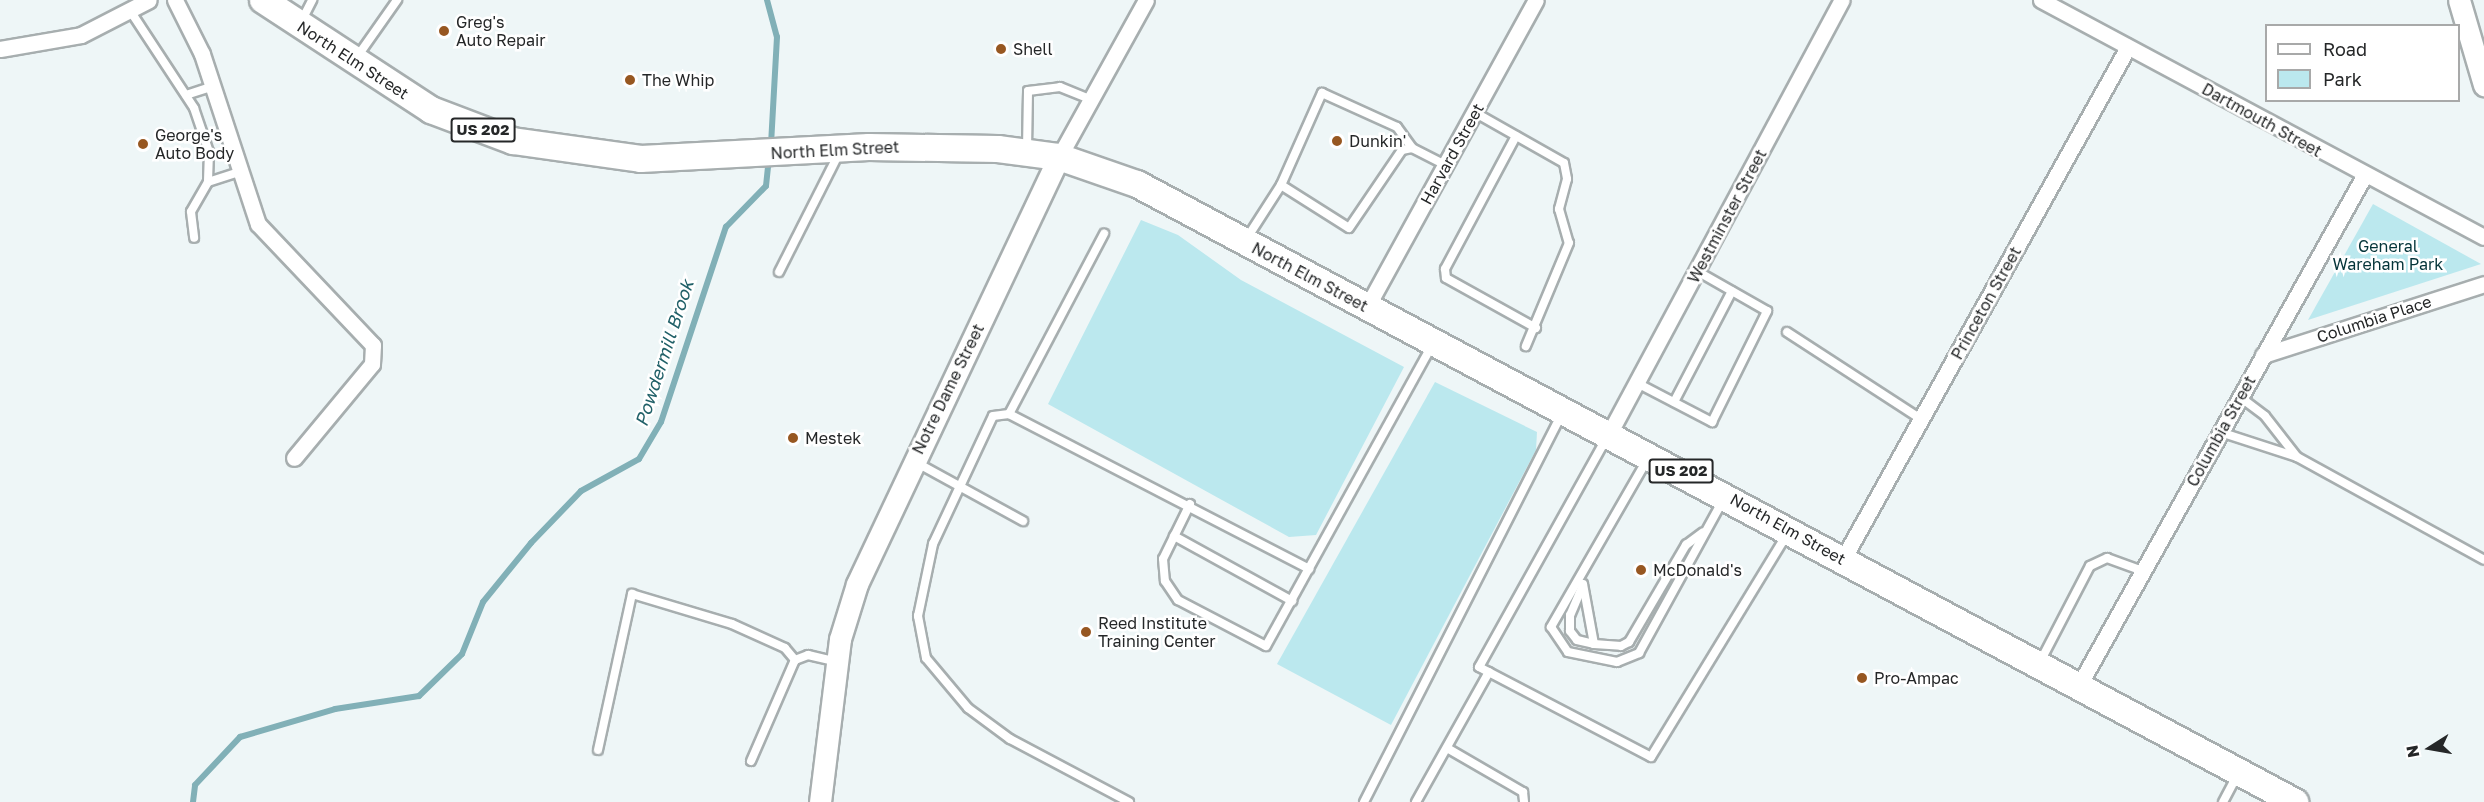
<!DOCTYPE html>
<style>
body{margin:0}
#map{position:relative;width:2484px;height:802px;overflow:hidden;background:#eef6f7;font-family:"Golos Text",sans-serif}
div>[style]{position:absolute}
.green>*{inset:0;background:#bbe8ee}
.stream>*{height:6px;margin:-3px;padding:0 3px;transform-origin:3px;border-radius:3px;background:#81b0b7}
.roads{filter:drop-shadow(2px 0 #a7aeaf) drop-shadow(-2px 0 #a7aeaf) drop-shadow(0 2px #a7aeaf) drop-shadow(0 -2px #a7aeaf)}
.service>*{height:8px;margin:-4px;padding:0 4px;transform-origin:4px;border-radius:4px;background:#fff}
.minor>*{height:15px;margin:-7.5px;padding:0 7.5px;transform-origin:7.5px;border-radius:7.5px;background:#fff}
.secondary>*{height:21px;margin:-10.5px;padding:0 10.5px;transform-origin:10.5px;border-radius:10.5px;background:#fff}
.trunk>*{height:26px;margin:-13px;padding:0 13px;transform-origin:13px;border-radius:13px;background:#fff}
.dots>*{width:16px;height:16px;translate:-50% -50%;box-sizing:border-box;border:3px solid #fff;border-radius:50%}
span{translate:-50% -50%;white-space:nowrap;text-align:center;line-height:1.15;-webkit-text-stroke:5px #fff;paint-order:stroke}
.shield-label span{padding:2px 4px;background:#fff;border:2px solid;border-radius:4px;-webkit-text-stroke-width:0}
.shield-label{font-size:15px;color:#252728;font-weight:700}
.poi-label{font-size:16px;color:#252728}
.left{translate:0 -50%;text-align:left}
.street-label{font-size:16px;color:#252728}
.park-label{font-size:16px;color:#043439}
.water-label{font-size:18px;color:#206068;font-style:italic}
.legend{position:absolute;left:2265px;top:24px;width:195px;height:78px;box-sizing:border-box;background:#fff;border:2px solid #a8a9a9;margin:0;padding:8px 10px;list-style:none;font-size:18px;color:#252728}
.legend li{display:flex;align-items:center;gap:12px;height:30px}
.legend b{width:30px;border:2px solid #a8a9a9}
.north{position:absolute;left:2400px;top:718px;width:60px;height:60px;-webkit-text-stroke:4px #fff;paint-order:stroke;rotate:259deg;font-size:16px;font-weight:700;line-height:24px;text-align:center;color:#252728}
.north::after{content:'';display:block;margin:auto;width:21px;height:27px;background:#252728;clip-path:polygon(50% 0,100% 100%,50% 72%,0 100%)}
</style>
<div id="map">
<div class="green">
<div style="clip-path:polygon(2373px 204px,2481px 264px,2308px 320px)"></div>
<div style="clip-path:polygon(1141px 220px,1178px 235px,1241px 280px,1404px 367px,1316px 535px,1289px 537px,1048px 404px)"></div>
<div style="clip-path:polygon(1435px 382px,1537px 432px,1536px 450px,1391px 725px,1277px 664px)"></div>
</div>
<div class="stream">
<div style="left:767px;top:0;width:38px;rotate:75deg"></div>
<div style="left:777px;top:37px;width:108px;rotate:93.2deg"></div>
<div style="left:193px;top:802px;width:17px;rotate:-83deg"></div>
<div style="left:195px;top:785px;width:66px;rotate:-46.8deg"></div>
<div style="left:240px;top:737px;width:99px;rotate:-16.4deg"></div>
<div style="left:335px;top:709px;width:85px;rotate:-8.8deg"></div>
<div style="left:419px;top:696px;width:60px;rotate:-44.3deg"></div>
<div style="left:462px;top:654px;width:56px;rotate:-68deg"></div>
<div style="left:483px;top:602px;width:76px;rotate:-50.9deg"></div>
<div style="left:531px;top:543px;width:72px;rotate:-46.1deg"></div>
<div style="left:581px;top:491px;width:66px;rotate:-28.9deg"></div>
<div style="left:639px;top:459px;width:43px;rotate:-59.3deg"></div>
<div style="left:661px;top:422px;width:206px;rotate:-71.6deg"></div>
<div style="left:726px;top:227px;width:57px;rotate:-45.7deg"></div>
<div style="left:766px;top:186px;width:28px;rotate:-84deg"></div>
</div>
<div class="roads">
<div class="service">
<div style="left:131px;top:12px;width:115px;rotate:56.7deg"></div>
<div style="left:194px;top:108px;width:46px;rotate:71.2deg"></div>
<div style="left:209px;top:152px;width:30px;rotate:92deg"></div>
<div style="left:208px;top:182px;width:34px;rotate:120deg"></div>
<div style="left:191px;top:212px;width:26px;rotate:83deg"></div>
<div style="left:301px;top:22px;width:25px;rotate:-63deg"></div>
<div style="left:357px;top:57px;width:70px;rotate:-54.9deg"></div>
<div style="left:186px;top:95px;width:28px;rotate:-18deg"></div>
<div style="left:1474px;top:112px;width:103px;rotate:29.5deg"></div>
<div style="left:1564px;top:163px;width:16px;rotate:79deg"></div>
<div style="left:1567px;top:179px;width:31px;rotate:105deg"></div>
<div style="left:1559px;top:209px;width:35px;rotate:74deg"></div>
<div style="left:1569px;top:243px;width:112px;rotate:112.7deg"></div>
<div style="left:1516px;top:136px;width:151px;rotate:118.1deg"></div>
<div style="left:1445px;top:269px;width:9px;rotate:84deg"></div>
<div style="left:1446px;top:278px;width:103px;rotate:29.1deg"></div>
<div style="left:1027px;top:149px;width:58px;rotate:-89deg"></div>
<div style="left:1028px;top:91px;width:32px;rotate:-7deg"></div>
<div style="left:1060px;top:87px;width:31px;rotate:22deg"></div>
<div style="left:208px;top:182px;width:35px;rotate:-18deg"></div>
<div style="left:1281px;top:185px;width:80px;rotate:32.3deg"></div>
<div style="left:1349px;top:228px;width:94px;rotate:-55.8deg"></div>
<div style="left:1402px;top:150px;width:10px;rotate:-11deg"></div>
<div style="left:1412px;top:148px;width:37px;rotate:27deg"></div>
<div style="left:1247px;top:238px;width:63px;rotate:-57.3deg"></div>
<div style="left:1281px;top:185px;width:101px;rotate:-66deg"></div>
<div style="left:1322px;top:93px;width:82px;rotate:24.4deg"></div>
<div style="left:1397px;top:127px;width:26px;rotate:54deg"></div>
<div style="left:779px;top:272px;width:133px;rotate:-63.2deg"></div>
<div style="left:1787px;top:332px;width:160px;rotate:33deg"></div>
<div style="left:1637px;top:383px;width:85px;rotate:27.5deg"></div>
<div style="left:1712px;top:422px;width:124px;rotate:-63.6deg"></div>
<div style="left:1767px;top:311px;width:81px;rotate:-150.3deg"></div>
<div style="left:2240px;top:397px;width:31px;rotate:37deg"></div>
<div style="left:2265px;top:416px;width:52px;rotate:52deg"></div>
<div style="left:1674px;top:402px;width:125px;rotate:-62.4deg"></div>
<div style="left:1009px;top:414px;width:204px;rotate:-62.2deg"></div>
<div style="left:2220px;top:432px;width:81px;rotate:18deg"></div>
<div style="left:2297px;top:457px;width:213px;rotate:28.8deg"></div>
<div style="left:1606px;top:439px;width:261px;rotate:119.1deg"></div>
<div style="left:1479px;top:667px;width:194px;rotate:27.6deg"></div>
<div style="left:1651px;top:757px;width:261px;rotate:-58.6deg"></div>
<div style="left:1647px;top:460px;width:193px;rotate:119.9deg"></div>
<div style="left:1551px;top:627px;width:30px;rotate:56deg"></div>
<div style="left:1568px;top:652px;width:50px;rotate:11.5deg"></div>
<div style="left:1617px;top:662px;width:24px;rotate:-22deg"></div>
<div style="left:1639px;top:653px;width:175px;rotate:-61.2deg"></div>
<div style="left:917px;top:463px;width:121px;rotate:28.7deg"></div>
<div style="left:1190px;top:504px;width:61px;rotate:116.1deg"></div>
<div style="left:1163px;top:559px;width:22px;rotate:85deg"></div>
<div style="left:1165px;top:581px;width:23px;rotate:56deg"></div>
<div style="left:1178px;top:600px;width:99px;rotate:27.6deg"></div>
<div style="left:1266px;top:646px;width:342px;rotate:-61.1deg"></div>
<div style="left:1174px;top:536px;width:135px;rotate:28.8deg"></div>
<div style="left:1583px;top:584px;width:61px;rotate:79.6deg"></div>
<div style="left:1594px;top:644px;width:27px;rotate:4deg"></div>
<div style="left:1621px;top:646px;width:9px;rotate:-27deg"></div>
<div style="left:1629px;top:642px;width:113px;rotate:-59.6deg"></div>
<div style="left:1686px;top:545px;width:21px;rotate:-37deg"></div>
<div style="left:1583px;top:585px;width:33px;rotate:113deg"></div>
<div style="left:1570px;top:615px;width:16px;rotate:90deg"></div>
<div style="left:1570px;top:631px;width:11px;rotate:52deg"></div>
<div style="left:1577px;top:640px;width:17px;rotate:13deg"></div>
<div style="left:2040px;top:662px;width:108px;rotate:-62.5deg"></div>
<div style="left:2090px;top:566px;width:19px;rotate:-25deg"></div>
<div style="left:2107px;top:558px;width:38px;rotate:20deg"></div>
<div style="left:1447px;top:748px;width:88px;rotate:30.1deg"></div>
<div style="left:1523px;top:792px;width:10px;rotate:84deg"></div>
<div style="left:598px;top:750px;width:160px;rotate:-77.7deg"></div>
<div style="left:632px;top:594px;width:104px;rotate:16.7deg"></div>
<div style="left:732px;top:624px;width:58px;rotate:24.4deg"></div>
<div style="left:785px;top:648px;width:16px;rotate:50deg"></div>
<div style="left:751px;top:761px;width:110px;rotate:-66.5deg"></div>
<div style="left:795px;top:660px;width:14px;rotate:-21deg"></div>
<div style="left:808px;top:655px;width:28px;rotate:13deg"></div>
<div style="left:1129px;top:802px;width:135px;rotate:-152.1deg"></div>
<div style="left:1010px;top:739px;width:52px;rotate:-143.6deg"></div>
<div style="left:968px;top:708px;width:65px;rotate:-130deg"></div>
<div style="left:926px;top:658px;width:43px;rotate:-100.8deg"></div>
<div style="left:918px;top:616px;width:74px;rotate:-78.2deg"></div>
<div style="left:933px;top:544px;width:141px;rotate:-64.9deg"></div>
<div style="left:993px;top:416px;width:16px;rotate:-7deg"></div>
<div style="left:1009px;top:414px;width:338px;rotate:27.3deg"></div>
<div style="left:1364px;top:802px;width:433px;rotate:-63deg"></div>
<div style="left:1416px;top:802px;width:149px;rotate:-60.7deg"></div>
<div style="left:2223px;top:802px;width:32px;rotate:-62deg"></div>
</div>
<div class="minor">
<div style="left:175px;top:0;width:60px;rotate:63.4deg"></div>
<div style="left:202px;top:54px;width:179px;rotate:71.8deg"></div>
<div style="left:258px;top:224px;width:167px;rotate:46.5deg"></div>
<div style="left:373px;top:345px;width:19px;rotate:93deg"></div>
<div style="left:372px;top:364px;width:122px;rotate:129.7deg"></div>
<div style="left:2041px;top:0;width:502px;rotate:28.15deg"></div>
<div style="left:0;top:49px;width:82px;rotate:-9.8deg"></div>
<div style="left:81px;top:35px;width:76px;rotate:-27.2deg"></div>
<div style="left:1059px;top:157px;width:179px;rotate:-61deg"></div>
<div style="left:1367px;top:307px;width:350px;rotate:-61.2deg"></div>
<div style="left:2263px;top:355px;width:232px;rotate:-17.8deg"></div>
<div style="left:1610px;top:432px;width:490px;rotate:-61.8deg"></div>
<div style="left:1843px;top:559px;width:586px;rotate:-60.9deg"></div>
<div style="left:2078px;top:687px;width:586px;rotate:-60.76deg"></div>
</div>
<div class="secondary">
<div style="left:2459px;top:0;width:89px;rotate:73.6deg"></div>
<div style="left:820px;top:802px;width:164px;rotate:-83deg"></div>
<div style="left:840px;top:639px;width:58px;rotate:-72.8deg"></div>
<div style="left:857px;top:584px;width:472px;rotate:-64.7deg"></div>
</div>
<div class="trunk">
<div style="left:263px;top:0;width:201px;rotate:33.2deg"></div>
<div style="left:431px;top:110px;width:88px;rotate:20.7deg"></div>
<div style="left:513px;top:141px;width:129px;rotate:8deg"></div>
<div style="left:641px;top:159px;width:228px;rotate:-3deg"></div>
<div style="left:869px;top:147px;width:129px;rotate:0.9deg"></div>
<div style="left:998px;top:149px;width:62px;rotate:7.5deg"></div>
<div style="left:1059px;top:157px;width:83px;rotate:19.1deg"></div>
<div style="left:1137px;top:184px;width:1313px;rotate:28.09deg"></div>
</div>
</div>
<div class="dots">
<div style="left:444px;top:31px;background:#975721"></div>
<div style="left:1001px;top:49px;background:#975721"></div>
<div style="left:630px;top:80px;background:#975721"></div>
<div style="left:1337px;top:141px;background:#975721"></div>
<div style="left:143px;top:144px;background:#975721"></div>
<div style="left:793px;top:438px;background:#975721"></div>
<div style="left:1641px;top:570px;background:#975721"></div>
<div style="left:1086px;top:632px;background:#975721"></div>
<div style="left:1862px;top:678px;background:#975721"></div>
</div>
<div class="shield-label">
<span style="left:483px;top:130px">US 202</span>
<span style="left:1681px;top:471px">US 202</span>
</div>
<div class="poi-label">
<span class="left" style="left:456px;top:31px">Greg's<br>Auto Repair</span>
<span class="left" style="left:1013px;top:49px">Shell</span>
<span class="left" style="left:642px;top:80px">The Whip</span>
<span class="left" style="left:155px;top:144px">George's<br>Auto Body</span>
<span class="left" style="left:1349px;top:141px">Dunkin'</span>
<span class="left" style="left:805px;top:438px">Mestek</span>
<span class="left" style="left:1653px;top:570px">McDonald's</span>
<span class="left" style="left:1098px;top:632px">Reed Institute<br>Training Center</span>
<span class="left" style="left:1874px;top:678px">Pro-Ampac</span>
</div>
<div class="street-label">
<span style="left:353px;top:60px;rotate:33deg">North Elm Street</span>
<span style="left:2262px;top:120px;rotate:29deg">Dartmouth Street</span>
<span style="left:835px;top:150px;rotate:-3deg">North Elm Street</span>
<span style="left:1452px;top:154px;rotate:-61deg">Harvard Street</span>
<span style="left:1727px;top:216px;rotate:-62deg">Westminster Street</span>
<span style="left:1310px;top:277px;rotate:28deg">North Elm Street</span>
<span style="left:1986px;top:303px;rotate:-61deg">Princeton Street</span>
<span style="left:2374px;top:319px;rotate:-18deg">Columbia Place</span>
<span style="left:948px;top:389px;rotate:-64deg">Notre Dame Street</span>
<span style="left:2221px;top:431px;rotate:-61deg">Columbia Street</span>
<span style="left:1788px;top:529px;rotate:29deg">North Elm Street</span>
</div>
<div class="park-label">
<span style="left:2388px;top:255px">General<br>Wareham Park</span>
</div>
<div class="water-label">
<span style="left:664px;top:353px;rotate:-72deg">Powdermill Brook</span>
</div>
<ul class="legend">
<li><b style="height:8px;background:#fff"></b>Road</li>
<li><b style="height:16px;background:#bbe8ee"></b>Park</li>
</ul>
<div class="north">N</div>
</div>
